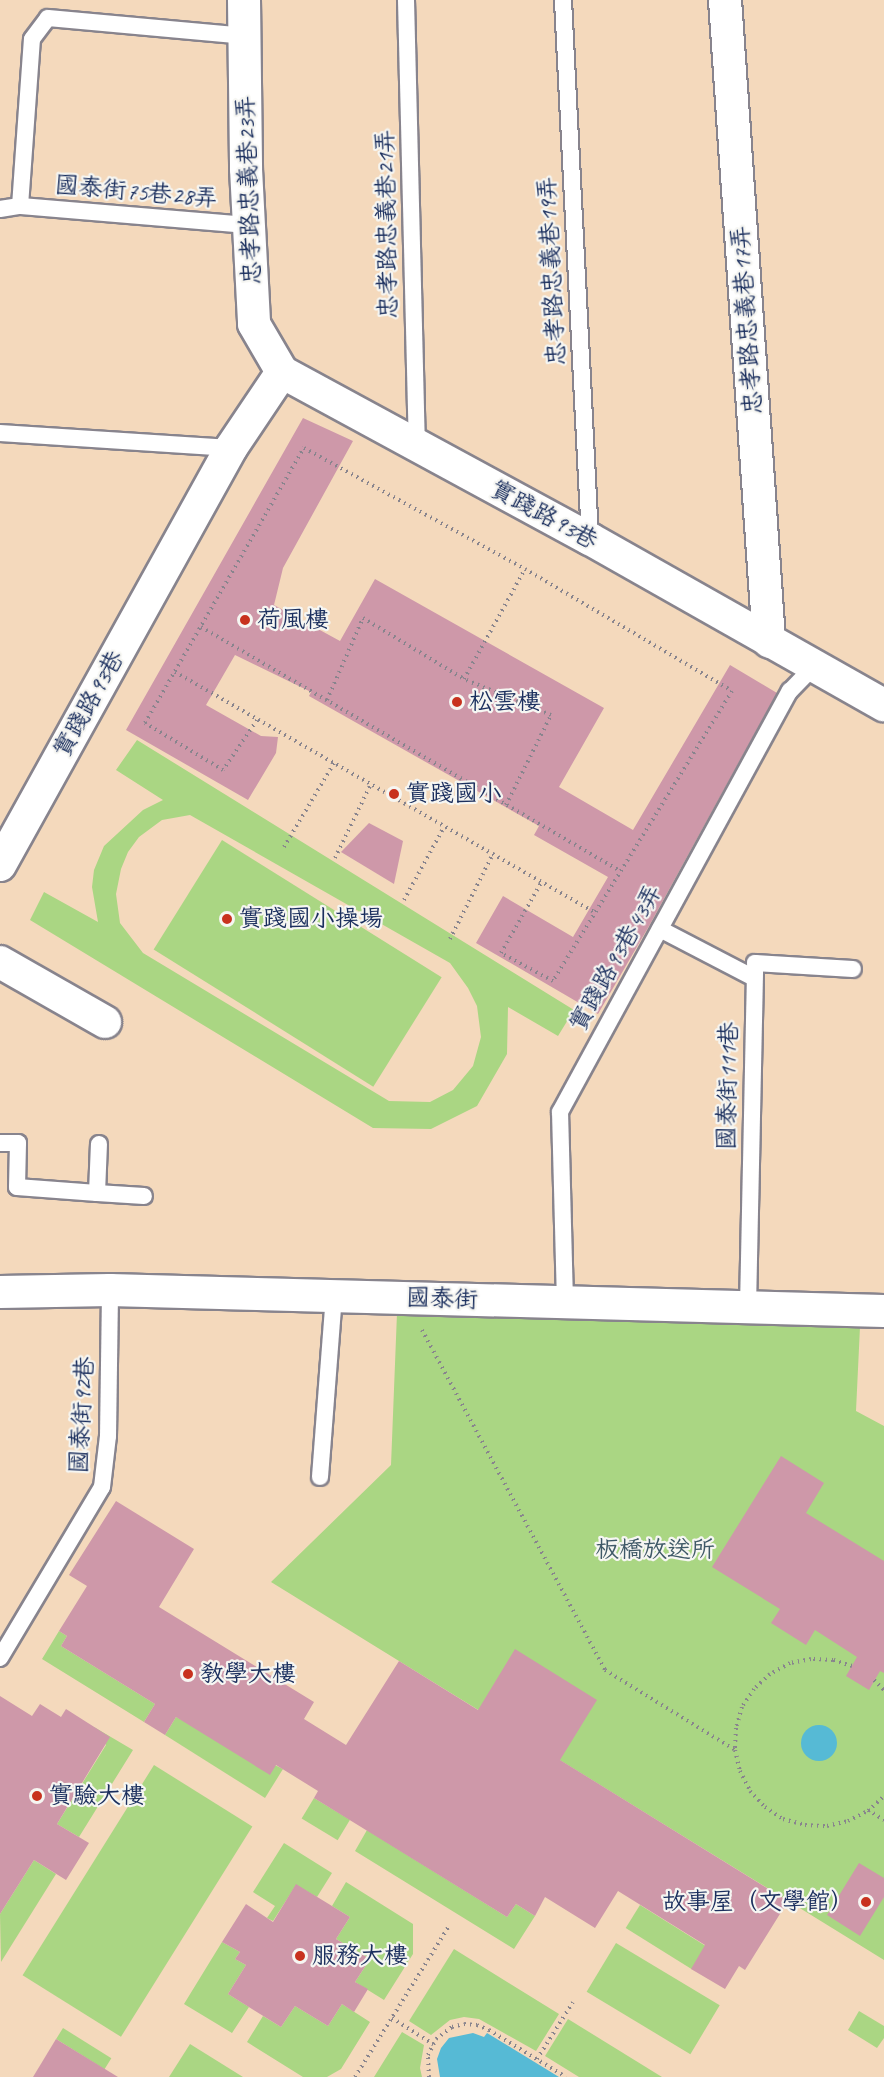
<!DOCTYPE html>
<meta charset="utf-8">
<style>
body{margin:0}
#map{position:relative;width:884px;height:2077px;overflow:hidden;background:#f4d9bc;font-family:Caveat,"LXGW WenKai TC",sans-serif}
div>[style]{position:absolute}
.green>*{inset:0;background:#aad683;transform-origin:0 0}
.water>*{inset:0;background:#56bad5}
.round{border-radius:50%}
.building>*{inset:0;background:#ce98a9}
.path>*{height:4px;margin-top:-2px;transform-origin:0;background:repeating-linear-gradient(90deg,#88848d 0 1.5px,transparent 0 6px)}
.roads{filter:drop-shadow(2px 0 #88848d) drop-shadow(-2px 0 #88848d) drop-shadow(0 2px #88848d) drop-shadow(0 -2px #88848d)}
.service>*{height:16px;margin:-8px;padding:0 8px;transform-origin:8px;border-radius:8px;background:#fff}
.minor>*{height:32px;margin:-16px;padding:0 16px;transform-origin:16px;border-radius:16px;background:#fff}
.dots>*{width:16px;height:16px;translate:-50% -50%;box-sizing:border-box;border:3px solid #f6f6f2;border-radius:50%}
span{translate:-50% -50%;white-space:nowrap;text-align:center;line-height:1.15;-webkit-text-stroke:4.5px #f6f6f2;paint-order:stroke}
.street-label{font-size:24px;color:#1b2f5e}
.poi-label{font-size:24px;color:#1b2f5e}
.left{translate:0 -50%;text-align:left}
.right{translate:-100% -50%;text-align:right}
.park-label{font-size:24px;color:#3f5967}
</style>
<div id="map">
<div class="green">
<div style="clip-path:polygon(evenodd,137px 740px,574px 1010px,558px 1036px,508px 1007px,507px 1054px,477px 1106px,431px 1129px,373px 1128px,30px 920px,44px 892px,98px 922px,92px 887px,94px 870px,104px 846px,143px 810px,163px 800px,116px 770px,137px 740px,190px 815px,450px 963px,468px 988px,477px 1006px,481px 1037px,473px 1066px,453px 1090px,430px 1102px,389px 1101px,143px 953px,120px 923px,116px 894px,121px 869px,128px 852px,139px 837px,162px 820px,190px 815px)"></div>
<div style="left:222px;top:840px;width:259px;height:129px;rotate:32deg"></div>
<div style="clip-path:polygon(397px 1313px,860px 1327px,856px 1411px,884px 1426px,884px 1960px,271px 1582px,391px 1465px)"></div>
<div style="clip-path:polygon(59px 1631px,67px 1636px,61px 1646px,155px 1704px,144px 1722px,42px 1659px)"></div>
<div style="clip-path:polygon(176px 1717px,283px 1769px,265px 1798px,165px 1735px)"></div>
<div style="clip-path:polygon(94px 1727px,133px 1750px,79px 1837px,57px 1824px,106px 1745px)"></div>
<div style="left:154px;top:1765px;width:116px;height:248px;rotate:32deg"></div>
<div style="left:314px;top:1798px;width:42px;height:24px;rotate:31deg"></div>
<div style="clip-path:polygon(367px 1830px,507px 1917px,516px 1904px,535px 1916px,514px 1949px,355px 1851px)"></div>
<div style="clip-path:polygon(284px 1843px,332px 1873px,317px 1897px,296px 1885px,273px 1921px,267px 1918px,275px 1906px,253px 1892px)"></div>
<div style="clip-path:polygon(34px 1860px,56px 1874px,1px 1962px,0 1914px)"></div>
<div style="clip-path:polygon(346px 1882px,413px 1924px,413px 1954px,384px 2000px,355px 1982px,370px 1959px,336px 1939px,350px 1917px,332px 1906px)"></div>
<div style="left:640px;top:1905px;width:78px;height:27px;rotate:32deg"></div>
<div style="clip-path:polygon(222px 1942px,240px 1952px,235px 1959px,246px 1965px,228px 1994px,249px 2007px,232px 2033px,184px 2004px)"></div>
<div style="left:616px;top:1943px;width:121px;height:57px;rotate:31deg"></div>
<div style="clip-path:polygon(454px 1949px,559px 2014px,536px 2051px,479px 2019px,464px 2017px,450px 2020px,431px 2035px,409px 2021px)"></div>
<div style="clip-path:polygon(342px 2004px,370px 2022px,341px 2069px,327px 2077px,303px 2077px,247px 2042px,263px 2016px,281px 2027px,295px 2006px,328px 2026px)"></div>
<div style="clip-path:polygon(859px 2011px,884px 2026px,884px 2038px,877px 2048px,848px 2030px)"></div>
<div style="clip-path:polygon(568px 2019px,662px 2077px,579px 2077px,545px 2056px)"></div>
<div style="left:63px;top:2028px;width:57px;height:13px;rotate:32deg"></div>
<div style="clip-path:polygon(402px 2032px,424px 2045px,420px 2068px,422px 2077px,374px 2077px)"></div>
<div style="clip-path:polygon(190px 2044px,243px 2077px,169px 2077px)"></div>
</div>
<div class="water">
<div class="round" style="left:801px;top:1725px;width:36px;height:36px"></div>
<div style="clip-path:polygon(473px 2033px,484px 2037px,487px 2033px,559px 2077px,440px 2077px,437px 2059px,441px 2048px,449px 2038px)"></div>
</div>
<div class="building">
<div style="clip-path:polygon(303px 418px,353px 441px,283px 568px,274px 605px,340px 641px,375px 579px,604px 708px,559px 787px,633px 830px,730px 665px,777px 693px,649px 926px,598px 1014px,476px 943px,503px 896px,573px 937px,608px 877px,534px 835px,539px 826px,309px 696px,311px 692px,235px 655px,206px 705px,261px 736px,278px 737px,276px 753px,248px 800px,126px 730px)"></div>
<div style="clip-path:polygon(369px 823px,403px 841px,394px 884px,341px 852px)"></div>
<div style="clip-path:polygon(781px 1456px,824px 1483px,806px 1513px,884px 1561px,884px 1673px,880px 1671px,869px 1690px,846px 1676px,857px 1657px,815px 1630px,806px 1645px,771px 1623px,780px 1609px,712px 1567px)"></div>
<div style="clip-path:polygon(116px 1501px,194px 1549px,159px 1607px,314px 1702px,304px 1719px,346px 1745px,399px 1661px,478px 1710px,515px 1649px,597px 1700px,560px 1760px,788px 1901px,745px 1970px,739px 1966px,725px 1989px,691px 1969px,705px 1945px,618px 1891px,595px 1928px,545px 1897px,535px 1916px,516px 1904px,507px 1917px,314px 1798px,318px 1791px,276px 1765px,270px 1775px,176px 1717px,165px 1735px,144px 1722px,155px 1704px,61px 1646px,67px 1636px,59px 1631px,87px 1586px,69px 1575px)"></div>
<div style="clip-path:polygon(0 1696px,32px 1716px,40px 1704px,61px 1717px,66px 1709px,110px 1737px,57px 1824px,89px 1843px,66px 1880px,34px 1860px,0 1914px)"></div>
<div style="clip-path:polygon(859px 1863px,884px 1878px,884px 1897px,860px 1936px,827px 1915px)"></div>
<div style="clip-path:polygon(296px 1884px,350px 1917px,336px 1939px,370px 1959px,355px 1982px,368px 1989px,354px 2012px,342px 2004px,328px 2026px,295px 2006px,281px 2027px,228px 1994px,246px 1965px,235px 1959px,240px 1952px,222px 1942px,246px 1904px,273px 1922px)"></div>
<div style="clip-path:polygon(56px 2039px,118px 2077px,33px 2077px)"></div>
</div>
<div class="path">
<div style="left:201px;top:627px;width:485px;rotate:30.2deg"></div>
<div style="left:175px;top:672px;width:484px;rotate:29.8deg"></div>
<div style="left:327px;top:700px;width:90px;rotate:-66.3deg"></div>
<div style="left:363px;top:618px;width:118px;rotate:31.1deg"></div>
<div style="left:257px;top:720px;width:60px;rotate:124.2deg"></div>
<div style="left:223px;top:770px;width:91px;rotate:-148.9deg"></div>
<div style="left:145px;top:723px;width:318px;rotate:-60deg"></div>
<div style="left:304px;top:448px;width:252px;rotate:28.7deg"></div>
<div style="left:525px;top:569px;width:240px;rotate:30.5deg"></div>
<div style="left:732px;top:691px;width:341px;rotate:121.7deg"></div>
<div style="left:553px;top:981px;width:59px;rotate:-151.7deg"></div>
<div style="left:501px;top:953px;width:81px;rotate:-60.3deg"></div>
<div style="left:506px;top:805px;width:101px;rotate:-63.4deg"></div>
<div style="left:551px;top:715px;width:94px;rotate:-157.5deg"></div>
<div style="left:464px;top:679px;width:126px;rotate:-61deg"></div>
<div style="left:284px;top:847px;width:98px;rotate:-59.2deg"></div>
<div style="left:335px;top:858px;width:82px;rotate:-64.1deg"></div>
<div style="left:404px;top:900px;width:83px;rotate:-61.3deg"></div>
<div style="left:450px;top:939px;width:95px;rotate:-63.2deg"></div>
<div style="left:422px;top:1330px;width:386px;rotate:61.7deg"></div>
<div style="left:605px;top:1670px;width:153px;rotate:31.6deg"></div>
<div style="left:852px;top:1666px;width:20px;rotate:-162deg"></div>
<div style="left:833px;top:1660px;width:22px;rotate:-177deg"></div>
<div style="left:811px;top:1659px;width:21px;rotate:169deg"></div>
<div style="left:790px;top:1663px;width:23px;rotate:151deg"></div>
<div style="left:770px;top:1674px;width:22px;rotate:137deg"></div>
<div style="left:754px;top:1689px;width:22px;rotate:124deg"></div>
<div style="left:742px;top:1707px;width:22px;rotate:106deg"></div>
<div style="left:736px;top:1728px;width:22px;rotate:93deg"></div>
<div style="left:735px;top:1750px;width:22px;rotate:77deg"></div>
<div style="left:740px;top:1771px;width:22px;rotate:63deg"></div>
<div style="left:750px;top:1791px;width:22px;rotate:47deg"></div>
<div style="left:765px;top:1807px;width:22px;rotate:34deg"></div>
<div style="left:783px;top:1819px;width:23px;rotate:15deg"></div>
<div style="left:805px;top:1825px;width:22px;rotate:3deg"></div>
<div style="left:827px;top:1826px;width:22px;rotate:-13deg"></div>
<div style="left:848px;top:1821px;width:22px;rotate:-27deg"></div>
<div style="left:868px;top:1811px;width:22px;rotate:-43deg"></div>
<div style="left:874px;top:1680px;width:14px;rotate:45deg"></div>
<div style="left:868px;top:1810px;width:19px;rotate:32deg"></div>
<div style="left:392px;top:2018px;width:49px;rotate:32.4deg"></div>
<div style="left:537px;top:2059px;width:67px;rotate:-57.7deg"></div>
<div style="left:355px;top:2077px;width:178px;rotate:-58.1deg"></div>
<div style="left:429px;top:2077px;width:22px;rotate:-93deg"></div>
<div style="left:428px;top:2055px;width:18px;rotate:-63deg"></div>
<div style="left:436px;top:2039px;width:20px;rotate:-37deg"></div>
<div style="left:452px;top:2027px;width:12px;rotate:-14deg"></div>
<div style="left:464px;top:2024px;width:13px;rotate:4deg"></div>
<div style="left:477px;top:2025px;width:13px;rotate:23deg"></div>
<div style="left:489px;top:2030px;width:90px;rotate:31.4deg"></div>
</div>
<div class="roads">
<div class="service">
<div style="left:406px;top:0;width:446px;rotate:88.6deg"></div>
<div style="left:563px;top:0;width:540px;rotate:87.13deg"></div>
<div style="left:20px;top:206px;width:167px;rotate:-85.9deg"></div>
<div style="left:32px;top:39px;width:26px;rotate:-53deg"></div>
<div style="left:48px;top:18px;width:199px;rotate:5.2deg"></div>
<div style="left:0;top:209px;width:20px;rotate:-9deg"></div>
<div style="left:20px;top:206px;width:229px;rotate:4.8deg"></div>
<div style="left:0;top:433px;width:231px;rotate:3.7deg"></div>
<div style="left:660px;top:929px;width:106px;rotate:27.5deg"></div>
<div style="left:0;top:1143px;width:18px"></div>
<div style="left:18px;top:1143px;width:44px;rotate:91.3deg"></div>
<div style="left:17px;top:1187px;width:80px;rotate:4.3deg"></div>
<div style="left:97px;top:1193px;width:49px;rotate:-87.7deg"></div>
<div style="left:97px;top:1193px;width:47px;rotate:3.7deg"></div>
<div style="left:565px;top:1302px;width:190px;rotate:-91.5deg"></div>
<div style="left:560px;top:1112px;width:480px;rotate:-61.4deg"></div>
<div style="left:790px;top:691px;width:35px;rotate:-46deg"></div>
<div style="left:748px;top:1307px;width:344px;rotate:-88.8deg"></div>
<div style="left:755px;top:963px;width:98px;rotate:3.5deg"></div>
<div style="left:320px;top:1477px;width:182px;rotate:-85.6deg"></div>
<div style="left:0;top:1658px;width:199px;rotate:-59.2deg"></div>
<div style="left:102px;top:1487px;width:51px;rotate:-83.3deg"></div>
<div style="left:108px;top:1436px;width:146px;rotate:-89.2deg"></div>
</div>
<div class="minor">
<div style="left:244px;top:0;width:169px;rotate:89.3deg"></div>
<div style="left:246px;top:169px;width:155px;rotate:87deg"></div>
<div style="left:254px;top:324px;width:56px;rotate:59.7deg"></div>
<div style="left:725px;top:0;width:643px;rotate:86.07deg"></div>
<div style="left:0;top:865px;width:477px;rotate:-61deg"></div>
<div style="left:231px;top:448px;width:92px;rotate:-56.1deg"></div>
<div style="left:282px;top:372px;width:350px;rotate:28.5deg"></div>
<div style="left:590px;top:539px;width:338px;rotate:29.5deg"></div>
<div style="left:0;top:962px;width:121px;rotate:29.7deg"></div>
<div style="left:0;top:1292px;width:110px;rotate:-1deg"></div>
<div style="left:110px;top:1290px;width:774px;rotate:1.55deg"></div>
</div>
</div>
<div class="dots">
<div style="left:245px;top:620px;background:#c8321e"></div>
<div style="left:457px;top:702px;background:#c8321e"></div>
<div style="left:394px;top:794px;background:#c8321e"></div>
<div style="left:227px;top:919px;background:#c8321e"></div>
<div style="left:188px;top:1674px;background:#c8321e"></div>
<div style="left:37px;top:1796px;background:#c8321e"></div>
<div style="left:866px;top:1902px;background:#c8321e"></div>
<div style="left:300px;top:1956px;background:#c8321e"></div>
</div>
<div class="street-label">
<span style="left:249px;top:190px;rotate:-92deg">忠孝路忠義巷23弄</span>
<span style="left:136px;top:192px;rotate:5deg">國泰街75巷28弄</span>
<span style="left:387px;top:224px;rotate:-91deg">忠孝路忠義巷21弄</span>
<span style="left:552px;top:271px;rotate:-93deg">忠孝路忠義巷19弄</span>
<span style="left:747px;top:320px;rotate:-94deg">忠孝路忠義巷17弄</span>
<span style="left:544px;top:515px;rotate:28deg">實踐路93巷</span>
<span style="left:89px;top:704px;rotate:-61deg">實踐路93巷</span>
<span style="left:616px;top:958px;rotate:-61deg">實踐路93巷43弄</span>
<span style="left:728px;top:1086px;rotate:-89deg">國泰街111巷</span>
<span style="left:442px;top:1299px;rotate:2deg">國泰街</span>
<span style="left:82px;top:1415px;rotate:-87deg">國泰街92巷</span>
</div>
<div class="poi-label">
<span class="left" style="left:257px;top:620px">荷風樓</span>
<span class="left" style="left:469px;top:702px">松雲樓</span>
<span class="left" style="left:406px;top:794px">實踐國小</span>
<span class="left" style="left:239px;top:919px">實踐國小操場</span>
<span class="left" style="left:200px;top:1674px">教學大樓</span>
<span class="left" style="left:49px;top:1796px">實驗大樓</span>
<span class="right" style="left:854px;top:1902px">故事屋（文學館）</span>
<span class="left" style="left:312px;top:1956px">服務大樓</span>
</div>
<div class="park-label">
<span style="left:655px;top:1550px">板橋放送所</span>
</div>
</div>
